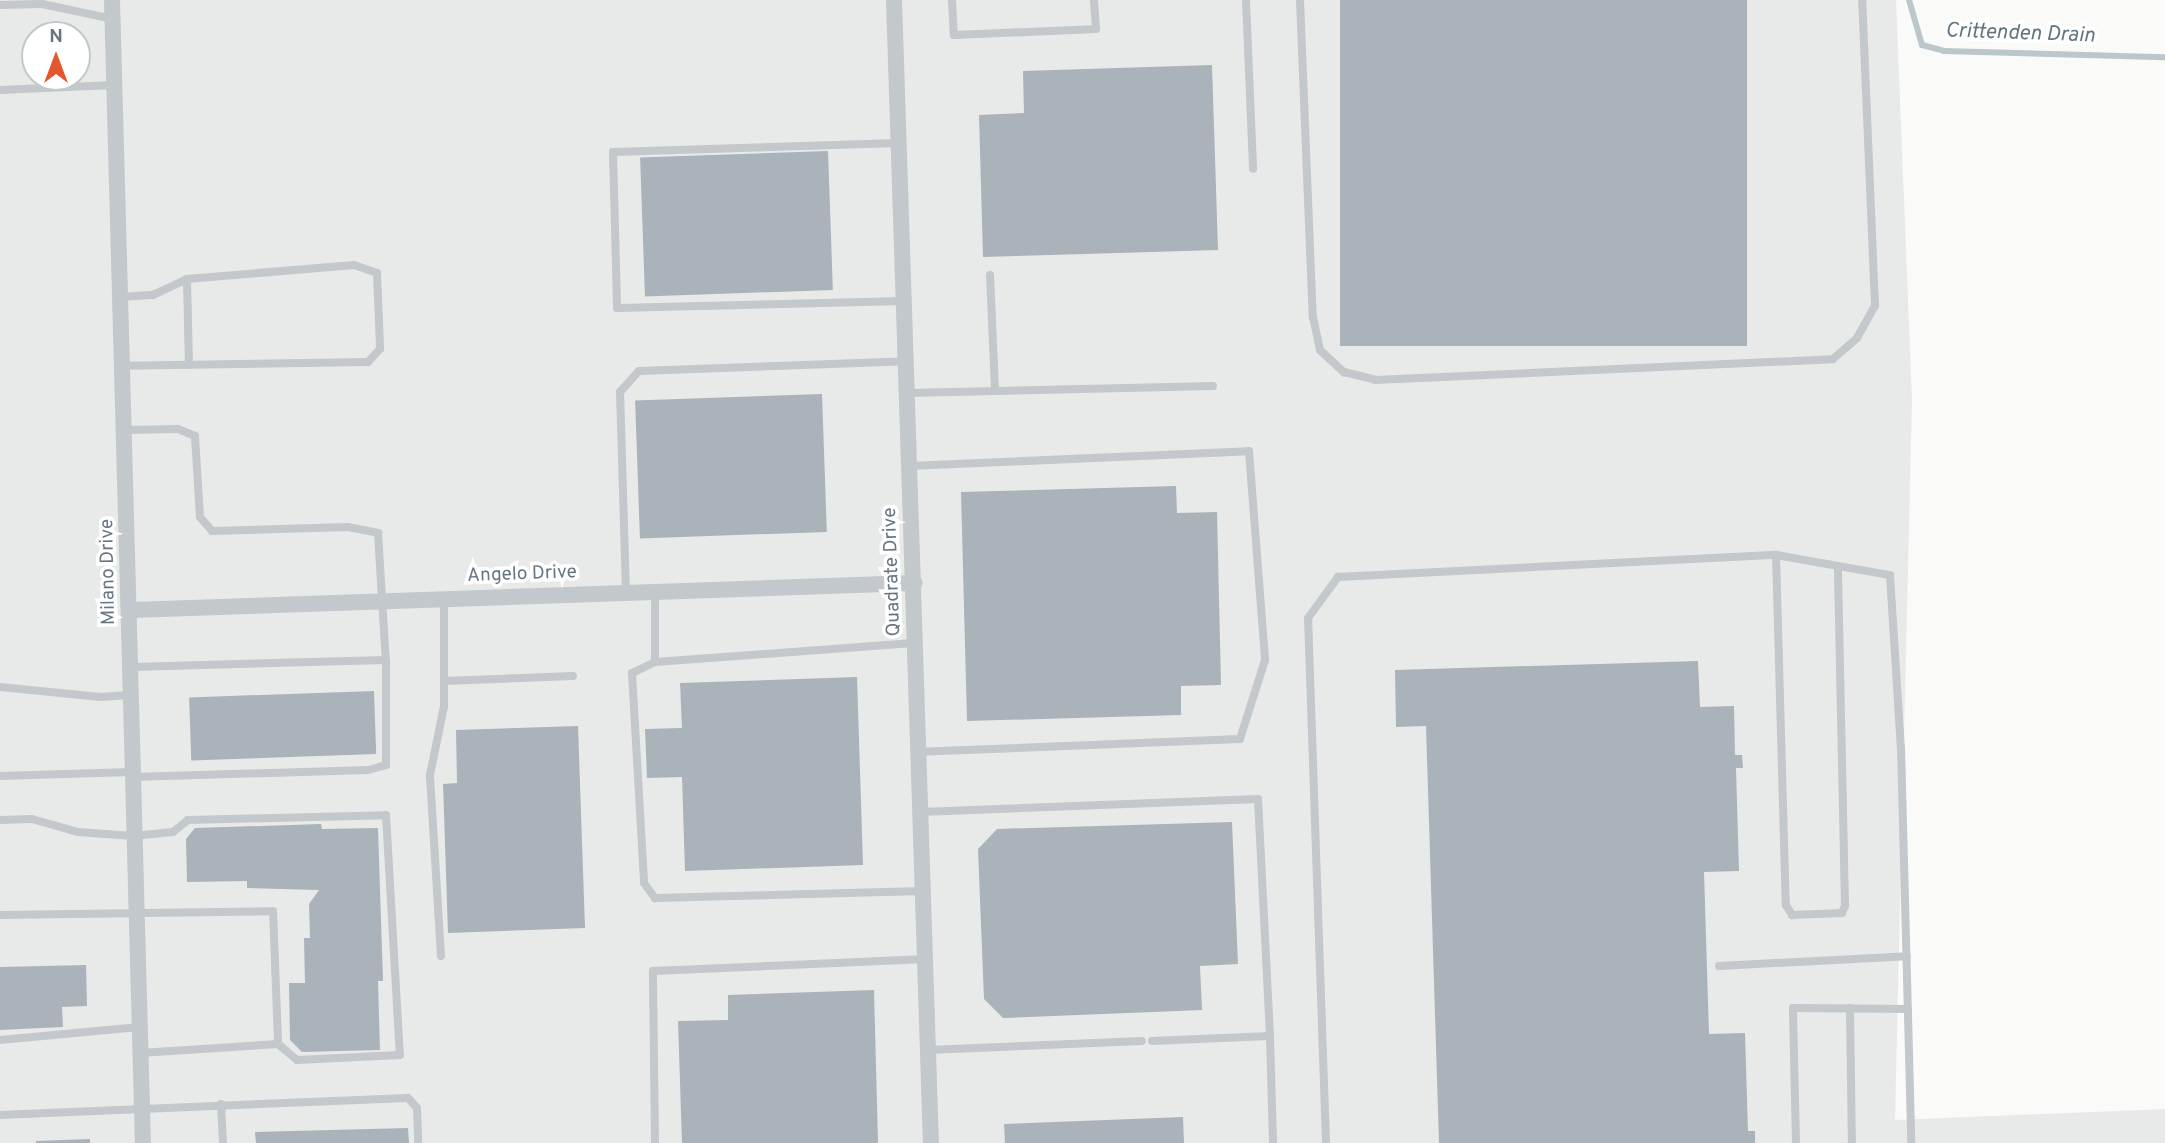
<!DOCTYPE html>
<style>
body{margin:0}
#map{position:relative;width:2165px;height:1143px;overflow:hidden;background:#fafaf8;font-family:Overpass,sans-serif}
div>[style]{position:absolute}
.built>*{inset:0;background:#e8e9e9}
.stream>*{height:6px;margin:-3px;padding:0 3px;transform-origin:3px;border-radius:3px;background:#bbc7cb}
.building>*{inset:0;background:#aab3b9;transform-origin:0 0}
.service>*{height:8px;margin:-4px;padding:0 4px;transform-origin:4px;border-radius:4px;background:#c3c8cc}
.minor>*{height:16px;margin:-8px;padding:0 8px;transform-origin:8px;border-radius:8px;background:#c3c8cc}
span{translate:-50% -50%;white-space:nowrap;text-align:center;line-height:1.15;-webkit-text-stroke:7px #fff;paint-order:stroke}
.street-label{font-size:19px;color:#657683}
.water-label{font-size:21px;color:#60757c;font-style:italic}
.north{position:absolute;left:21px;top:21px;width:70px;height:70px;box-sizing:border-box;background:#fff;border:2px solid #c1c8cd;border-radius:50%;rotate:0deg;font-size:19px;font-weight:700;line-height:28px;text-align:center;color:#657683}
.north::after{content:'';display:block;margin:auto;width:24px;height:32px;background:#e4572e;clip-path:polygon(50% 0,100% 100%,50% 72%,0 100%)}
</style>
<div id="map">
<div class="built">
<div style="clip-path:polygon(evenodd,0 0,1896px 0,1912px 399px,1895px 1120px,2165px 1109px,2165px 1143px,0 1143px,0 0,35px 35px,77px 35px,77px 77px,35px 77px,35px 35px)"></div>
</div>
<div class="stream">
<div style="left:1909px;top:0;width:47px;rotate:73.9deg"></div>
<div style="left:1922px;top:45px;width:23px;rotate:15deg"></div>
<div style="left:1944px;top:51px;width:221px;rotate:1.6deg"></div>
</div>
<div class="building">
<div style="left:1340px;top:0;width:407px;height:346px"></div>
<div style="clip-path:polygon(1212px 65px,1218px 250px,983px 257px,979px 115px,1024px 113px,1023px 71px)"></div>
<div style="left:828px;top:151px;width:139px;height:188px;rotate:88deg"></div>
<div style="left:822px;top:394px;width:138px;height:187px;rotate:88deg"></div>
<div style="clip-path:polygon(1176px 486px,1177px 513px,1217px 512px,1221px 685px,1181px 686px,1181px 715px,967px 721px,961px 492px)"></div>
<div style="clip-path:polygon(1698px 661px,1700px 707px,1734px 706px,1735px 755px,1742px 755px,1743px 768px,1736px 768px,1739px 871px,1704px 872px,1709px 1034px,1745px 1033px,1748px 1131px,1755px 1131px,1755px 1143px,1439px 1143px,1426px 726px,1396px 727px,1395px 670px)"></div>
<div style="clip-path:polygon(857px 677px,863px 865px,685px 871px,682px 777px,647px 778px,645px 729px,682px 728px,680px 683px)"></div>
<div style="left:374px;top:691px;width:63px;height:185px;rotate:88deg"></div>
<div style="clip-path:polygon(578px 726px,585px 928px,448px 933px,443px 784px,457px 783px,456px 730px)"></div>
<div style="clip-path:polygon(1232px 822px,1238px 964px,1200px 966px,1202px 1010px,1003px 1018px,984px 999px,978px 849px,997px 829px)"></div>
<div style="clip-path:polygon(321px 824px,322px 829px,378px 828px,383px 981px,378px 981px,380px 1050px,302px 1052px,290px 1040px,289px 983px,305px 983px,304px 938px,310px 938px,309px 904px,319px 890px,247px 888px,247px 881px,187px 882px,186px 839px,195px 828px)"></div>
<div style="clip-path:polygon(86px 965px,87px 1006px,62px 1007px,63px 1027px,0 1030px,0 967px)"></div>
<div style="clip-path:polygon(874px 990px,878px 1143px,682px 1143px,678px 1021px,728px 1020px,728px 995px)"></div>
<div style="clip-path:polygon(1183px 1117px,1184px 1143px,1005px 1143px,1004px 1124px)"></div>
<div style="clip-path:polygon(408px 1128px,409px 1143px,256px 1143px,255px 1132px)"></div>
<div style="clip-path:polygon(90px 1139px,90px 1143px,36px 1143px,36px 1141px)"></div>
</div>
<div class="service">
<div style="left:952px;top:0;width:35px;rotate:87deg"></div>
<div style="left:954px;top:35px;width:142px;rotate:-2.4deg"></div>
<div style="left:1096px;top:29px;width:29px;rotate:-94deg"></div>
<div style="left:1246px;top:0;width:169px;rotate:87.6deg"></div>
<div style="left:1300px;top:0;width:317px;rotate:87.7deg"></div>
<div style="left:1313px;top:317px;width:34px;rotate:78deg"></div>
<div style="left:1320px;top:350px;width:33px;rotate:43deg"></div>
<div style="left:1344px;top:372px;width:32px;rotate:14deg"></div>
<div style="left:1375px;top:380px;width:458px;rotate:-2.6deg"></div>
<div style="left:1833px;top:359px;width:32px;rotate:-41deg"></div>
<div style="left:1857px;top:338px;width:37px;rotate:-61deg"></div>
<div style="left:1875px;top:306px;width:306px;rotate:-92.4deg"></div>
<div style="left:0;top:5px;width:42px;rotate:-1.4deg"></div>
<div style="left:42px;top:4px;width:73px;rotate:11.9deg"></div>
<div style="left:0;top:90px;width:115px;rotate:-2.5deg"></div>
<div style="left:899px;top:143px;width:286px;rotate:178.2deg"></div>
<div style="left:613px;top:152px;width:156px;rotate:88.5deg"></div>
<div style="left:617px;top:308px;width:287px;rotate:-1.4deg"></div>
<div style="left:990px;top:275px;width:116px;rotate:87.5deg"></div>
<div style="left:187px;top:279px;width:86px;rotate:88.7deg"></div>
<div style="left:122px;top:297px;width:31px;rotate:-4deg"></div>
<div style="left:153px;top:295px;width:38px;rotate:-25deg"></div>
<div style="left:187px;top:279px;width:168px;rotate:-4.8deg"></div>
<div style="left:354px;top:265px;width:24px;rotate:19deg"></div>
<div style="left:377px;top:273px;width:76px;rotate:87.7deg"></div>
<div style="left:380px;top:349px;width:18px;rotate:133deg"></div>
<div style="left:368px;top:362px;width:244px;rotate:179.1deg"></div>
<div style="left:908px;top:393px;width:305px;rotate:-1.3deg"></div>
<div style="left:126px;top:430px;width:52px;rotate:-1.1deg"></div>
<div style="left:178px;top:429px;width:18px;rotate:22deg"></div>
<div style="left:195px;top:436px;width:81px;rotate:86.5deg"></div>
<div style="left:200px;top:517px;width:18px;rotate:49deg"></div>
<div style="left:212px;top:531px;width:136px;rotate:-1.7deg"></div>
<div style="left:348px;top:527px;width:31px;rotate:11deg"></div>
<div style="left:378px;top:533px;width:131px;rotate:86.5deg"></div>
<div style="left:386px;top:664px;width:101px;rotate:90deg"></div>
<div style="left:386px;top:765px;width:19px;rotate:164deg"></div>
<div style="left:368px;top:770px;width:236px;rotate:178.3deg"></div>
<div style="left:910px;top:466px;width:339px;rotate:-2.5deg"></div>
<div style="left:1249px;top:451px;width:210px;rotate:85.6deg"></div>
<div style="left:1265px;top:660px;width:83px;rotate:107.6deg"></div>
<div style="left:1240px;top:739px;width:320px;rotate:177.7deg"></div>
<div style="left:1776px;top:555px;width:350px;rotate:88.4deg"></div>
<div style="left:1786px;top:905px;width:12px;rotate:59deg"></div>
<div style="left:1792px;top:915px;width:50px;rotate:-2.3deg"></div>
<div style="left:1842px;top:913px;width:8px;rotate:-67deg"></div>
<div style="left:1845px;top:906px;width:340px;rotate:-91.2deg"></div>
<div style="left:655px;top:592px;width:70px;rotate:90deg"></div>
<div style="left:655px;top:662px;width:25px;rotate:154deg"></div>
<div style="left:632px;top:673px;width:210px;rotate:86.7deg"></div>
<div style="left:644px;top:883px;width:19px;rotate:54deg"></div>
<div style="left:655px;top:898px;width:269px;rotate:-1.5deg"></div>
<div style="left:626px;top:593px;width:201px;rotate:-91.7deg"></div>
<div style="left:620px;top:392px;width:28px;rotate:-48deg"></div>
<div style="left:639px;top:371px;width:268px;rotate:-2.1deg"></div>
<div style="left:655px;top:662px;width:262px;rotate:-4.2deg"></div>
<div style="left:132px;top:667px;width:254px;rotate:-1.6deg"></div>
<div style="left:444px;top:681px;width:129px;rotate:-2.2deg"></div>
<div style="left:0;top:687px;width:101px;rotate:5.7deg"></div>
<div style="left:101px;top:697px;width:31px;rotate:-4deg"></div>
<div style="left:0;top:776px;width:132px;rotate:-1.7deg"></div>
<div style="left:921px;top:812px;width:337px;rotate:-2.2deg"></div>
<div style="left:1258px;top:799px;width:237px;rotate:87.1deg"></div>
<div style="left:1270px;top:1036px;width:118px;rotate:177.6deg"></div>
<div style="left:0;top:820px;width:32px;rotate:-2deg"></div>
<div style="left:32px;top:819px;width:48px;rotate:15.8deg"></div>
<div style="left:78px;top:832px;width:55px;rotate:4.2deg"></div>
<div style="left:133px;top:836px;width:40px;rotate:-5.7deg"></div>
<div style="left:173px;top:832px;width:19px;rotate:-39deg"></div>
<div style="left:188px;top:820px;width:198px;rotate:-1.4deg"></div>
<div style="left:386px;top:815px;width:240px;rotate:86.7deg"></div>
<div style="left:400px;top:1055px;width:103px;rotate:177.2deg"></div>
<div style="left:297px;top:1060px;width:25px;rotate:-140deg"></div>
<div style="left:278px;top:1044px;width:138px;rotate:176.3deg"></div>
<div style="left:0;top:915px;width:273px;rotate:-0.8deg"></div>
<div style="left:273px;top:911px;width:133px;rotate:87.8deg"></div>
<div style="left:441px;top:956px;width:181px;rotate:-93.5deg"></div>
<div style="left:430px;top:775px;width:70px;rotate:-78.5deg"></div>
<div style="left:444px;top:706px;width:107px;rotate:-90deg"></div>
<div style="left:1719px;top:966px;width:188px;rotate:-3deg"></div>
<div style="left:1850px;top:1008px;width:135px;rotate:89.2deg"></div>
<div style="left:1270px;top:1036px;width:107px;rotate:88.4deg"></div>
<div style="left:0;top:1040px;width:140px;rotate:-5.3deg"></div>
<div style="left:928px;top:1050px;width:214px;rotate:-2.4deg"></div>
<div style="left:221px;top:1104px;width:39px;rotate:87deg"></div>
<div style="left:0;top:1115px;width:408px;rotate:-2.4deg"></div>
<div style="left:408px;top:1098px;width:13px;rotate:48deg"></div>
<div style="left:417px;top:1108px;width:35px;rotate:88deg"></div>
<div style="left:655px;top:1143px;width:172px;rotate:-90.7deg"></div>
<div style="left:653px;top:971px;width:273px;rotate:-2.5deg"></div>
<div style="left:1326px;top:1143px;width:525px;rotate:-91.96deg"></div>
<div style="left:1308px;top:618px;width:51px;rotate:-53.8deg"></div>
<div style="left:1338px;top:577px;width:439px;rotate:-2.9deg"></div>
<div style="left:1776px;top:555px;width:116px;rotate:10deg"></div>
<div style="left:1890px;top:575px;width:173px;rotate:86.4deg"></div>
<div style="left:1901px;top:748px;width:395px;rotate:88.5deg"></div>
<div style="left:1796px;top:1143px;width:135px;rotate:-91.3deg"></div>
<div style="left:1793px;top:1008px;width:115px;rotate:0.5deg"></div>
</div>
<div class="minor">
<div style="left:112px;top:0;width:1143px;rotate:88.45deg"></div>
<div style="left:894px;top:0;width:1144px;rotate:88.15deg"></div>
<div style="left:132px;top:610px;width:783px;rotate:-1.97deg"></div>
</div>
<div class="street-label">
<span style="left:109px;top:572px;rotate:-91deg">Milano Drive</span>
<span style="left:893px;top:572px;rotate:-92deg">Quadrate Drive</span>
<span style="left:522px;top:575px;rotate:-2deg">Angelo Drive</span>
</div>
<div class="water-label">
<span style="left:2020px;top:34px;rotate:2deg">Crittenden Drain</span>
</div>
<div class="north">N</div>
</div>
